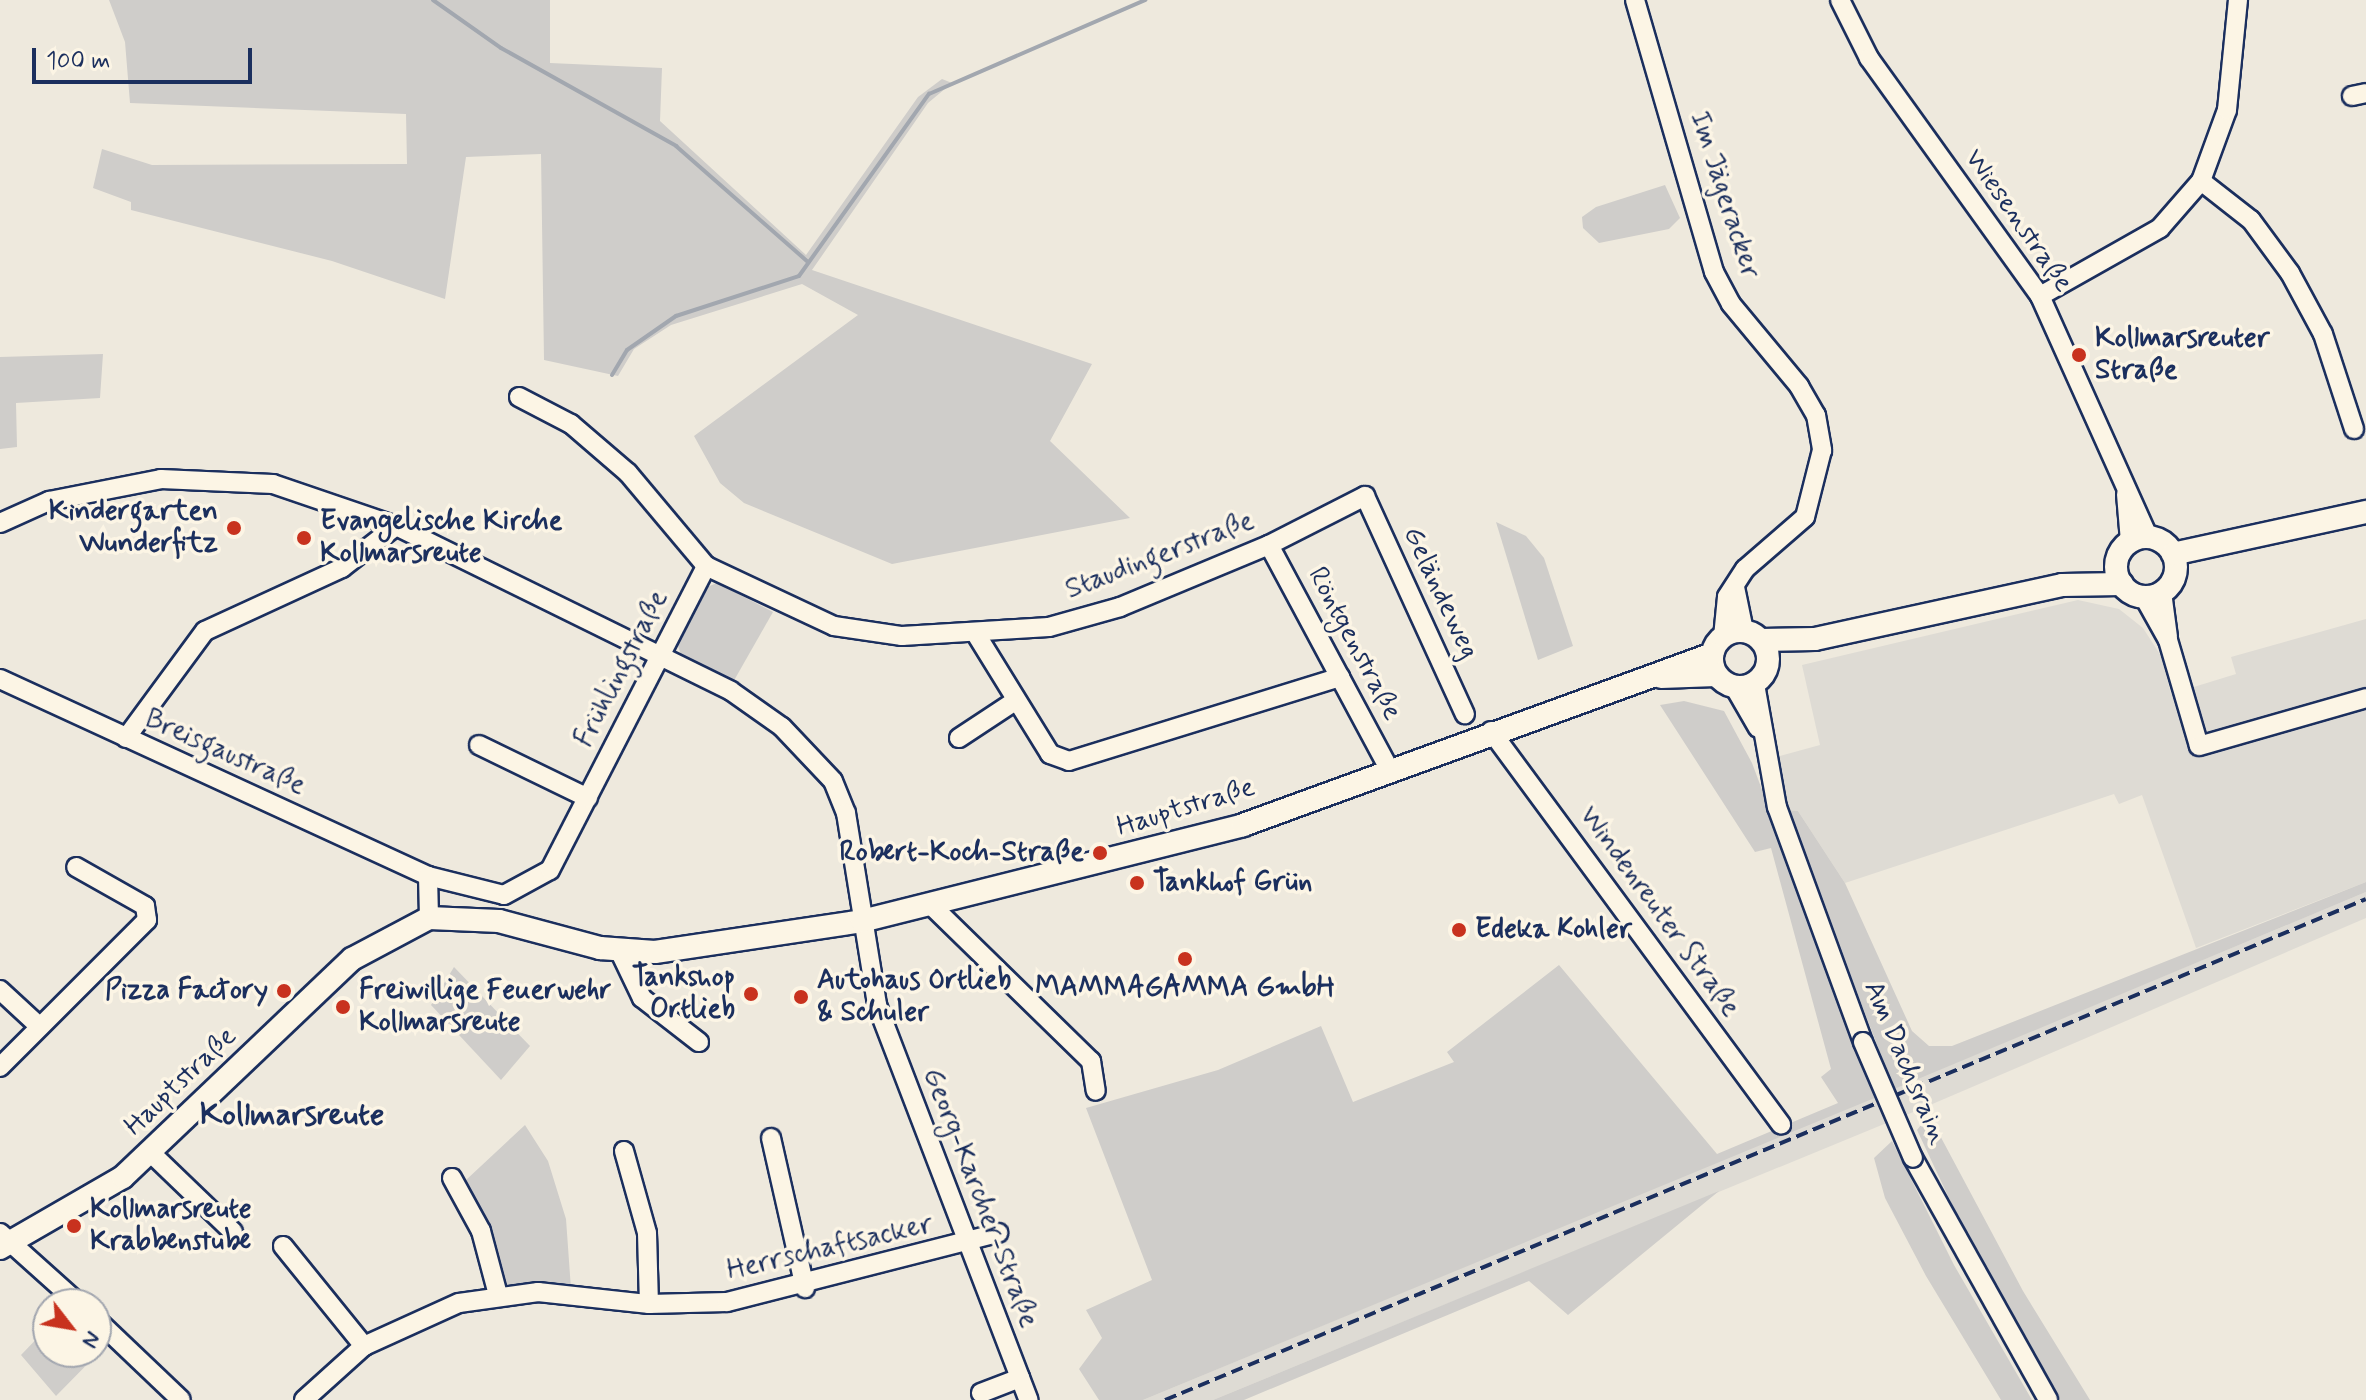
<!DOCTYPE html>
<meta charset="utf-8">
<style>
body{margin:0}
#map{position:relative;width:2366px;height:1400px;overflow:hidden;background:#eee9dd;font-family:Mynerve,sans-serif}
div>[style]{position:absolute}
.built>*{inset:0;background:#dedbd4}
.green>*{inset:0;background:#cfcdca}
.stream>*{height:4px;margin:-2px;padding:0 2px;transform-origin:2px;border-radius:2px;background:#a2a7af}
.roads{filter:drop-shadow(2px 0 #1b2f5e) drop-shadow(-2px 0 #1b2f5e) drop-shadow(0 2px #1b2f5e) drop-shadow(0 -2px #1b2f5e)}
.minor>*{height:18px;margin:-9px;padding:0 9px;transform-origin:9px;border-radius:9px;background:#fcf5e5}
.major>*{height:22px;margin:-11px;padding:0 11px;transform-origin:11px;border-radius:11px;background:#fcf5e5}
.major>.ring{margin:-11px;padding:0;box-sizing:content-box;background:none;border:22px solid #fcf5e5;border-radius:50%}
.rail>*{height:4px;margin-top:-2px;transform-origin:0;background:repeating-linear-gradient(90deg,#1b2f5e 0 12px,transparent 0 18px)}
.bridges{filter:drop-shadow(2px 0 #1b2f5e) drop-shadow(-2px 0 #1b2f5e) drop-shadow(0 2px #1b2f5e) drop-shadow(0 -2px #1b2f5e)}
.minor-bridge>*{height:18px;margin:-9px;padding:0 9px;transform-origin:9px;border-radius:9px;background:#fcf5e5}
.dots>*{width:22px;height:22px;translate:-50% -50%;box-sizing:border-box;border:4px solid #fcf5e5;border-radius:50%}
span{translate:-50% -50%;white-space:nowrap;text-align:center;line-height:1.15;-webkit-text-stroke:7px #fcf5e5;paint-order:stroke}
.street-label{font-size:28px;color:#1b2f5e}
.poi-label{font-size:28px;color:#1b2f5e;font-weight:700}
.left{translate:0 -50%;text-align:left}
.right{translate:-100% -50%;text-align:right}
.quarter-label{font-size:32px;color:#1b2f5e;font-weight:700}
.north{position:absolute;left:32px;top:1288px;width:80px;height:80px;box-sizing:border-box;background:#fcf5e5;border:2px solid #a2a6af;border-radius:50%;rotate:121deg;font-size:22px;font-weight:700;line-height:32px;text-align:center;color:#1b2f5e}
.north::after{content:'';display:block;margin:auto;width:28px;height:36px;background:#c8321e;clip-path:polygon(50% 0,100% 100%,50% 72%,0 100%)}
.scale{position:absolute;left:32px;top:48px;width:220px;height:36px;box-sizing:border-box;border:4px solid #1b2f5e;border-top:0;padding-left:10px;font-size:24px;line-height:28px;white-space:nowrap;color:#1b2f5e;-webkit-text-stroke:6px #fcf5e5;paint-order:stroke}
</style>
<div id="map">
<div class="built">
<div style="clip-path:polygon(2078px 600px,2119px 609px,2143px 628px,2161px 656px,2171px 694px,2236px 674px,2231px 657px,2366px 619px,2366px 882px,2196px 948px,2142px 795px,2119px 804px,2114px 794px,1845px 883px,1798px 811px,1787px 810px,1772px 758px,1820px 745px,1802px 665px)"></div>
<div style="clip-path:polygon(2366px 892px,2366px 918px,1923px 1108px,1213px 1400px,1143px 1400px)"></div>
</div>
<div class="green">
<div style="clip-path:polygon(109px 0,550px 0,550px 63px,662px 68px,660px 121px,806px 255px,918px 97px,942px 79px,952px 83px,928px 103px,812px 270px,1092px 364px,1050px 441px,1130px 518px,892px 564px,744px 503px,720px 483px,694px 436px,858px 315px,802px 284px,671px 325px,634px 349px,618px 376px,544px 360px,541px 154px,466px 157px,445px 299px,332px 261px,131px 210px,131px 202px,93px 188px,102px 149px,152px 165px,407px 164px,406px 114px,130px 103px,125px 42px)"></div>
<div style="clip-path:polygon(1665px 185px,1680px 218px,1669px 229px,1599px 243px,1583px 228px,1582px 217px,1596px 207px)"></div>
<div style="clip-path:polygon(103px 354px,100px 398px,16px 403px,17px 447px,0 449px,0 357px)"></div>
<div style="clip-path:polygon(1496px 522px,1526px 536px,1544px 558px,1573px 646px,1538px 660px)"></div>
<div style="clip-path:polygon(717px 583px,773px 612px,732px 684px,681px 655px,677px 643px,702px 589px)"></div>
<div style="clip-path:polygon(1684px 701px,1724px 711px,1752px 763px,1877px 1097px,1143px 1400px,1099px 1400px,1079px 1369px,1102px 1338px,1086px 1310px,1152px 1280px,1086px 1108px,1218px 1070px,1321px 1026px,1353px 1102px,1454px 1062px,1447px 1052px,1559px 965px,1717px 1154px,1838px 1103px,1821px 1077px,1831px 1069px,1771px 848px,1755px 852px,1660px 705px)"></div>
<div style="clip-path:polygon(1787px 810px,1798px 811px,1845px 883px,1912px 1031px,1929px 1046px,1952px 1046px,2366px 882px,2366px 892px,1894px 1089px)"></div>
<div style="clip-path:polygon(454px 967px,530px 1046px,501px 1080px,431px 1005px)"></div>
<div style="clip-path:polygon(1929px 1115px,2023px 1291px,2090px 1400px,2060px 1400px,1988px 1281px,1917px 1130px)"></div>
<div style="clip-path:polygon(525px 1125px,548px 1161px,566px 1219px,571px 1289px,504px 1288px,491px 1234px,466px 1180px)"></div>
<div style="clip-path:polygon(1892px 1141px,1954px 1265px,2032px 1400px,2001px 1400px,1926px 1276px,1885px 1198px,1874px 1158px)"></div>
<div style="clip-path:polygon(1719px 1191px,1568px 1315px,1529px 1281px,1244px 1400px,1213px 1400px)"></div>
<div style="clip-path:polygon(96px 1319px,115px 1336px,56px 1396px,21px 1355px,48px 1327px,48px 1352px,96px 1352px)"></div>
</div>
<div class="stream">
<div style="left:433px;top:0;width:83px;rotate:35.2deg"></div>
<div style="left:501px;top:48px;width:201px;rotate:29.2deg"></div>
<div style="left:676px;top:146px;width:176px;rotate:41.3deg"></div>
<div style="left:612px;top:375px;width:29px;rotate:-59deg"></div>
<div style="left:627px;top:350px;width:60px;rotate:-34.8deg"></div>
<div style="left:676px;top:316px;width:129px;rotate:-18deg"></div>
<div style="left:799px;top:276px;width:224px;rotate:-54.5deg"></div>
<div style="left:929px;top:94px;width:236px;rotate:-23.5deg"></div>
</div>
<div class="roads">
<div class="minor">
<div style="left:1635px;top:0;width:283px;rotate:73.8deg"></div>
<div style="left:1714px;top:272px;width:36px;rotate:62deg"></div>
<div style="left:1731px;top:304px;width:107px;rotate:50.3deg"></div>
<div style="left:1799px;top:386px;width:34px;rotate:60deg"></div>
<div style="left:1816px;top:415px;width:36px;rotate:80deg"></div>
<div style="left:1822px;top:450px;width:69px;rotate:104.2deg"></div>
<div style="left:1805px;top:517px;width:79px;rotate:139.1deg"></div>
<div style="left:1745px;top:569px;width:33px;rotate:123deg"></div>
<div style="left:1727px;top:597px;width:40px;rotate:95.7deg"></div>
<div style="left:1840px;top:0;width:65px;rotate:63.4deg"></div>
<div style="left:1869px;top:58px;width:293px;rotate:54.3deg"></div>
<div style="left:2040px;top:296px;width:265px;rotate:65.8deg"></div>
<div style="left:2352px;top:96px;width:14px;rotate:-12deg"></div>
<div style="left:2201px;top:181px;width:63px;rotate:38deg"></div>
<div style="left:2251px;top:220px;width:66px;rotate:53.7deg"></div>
<div style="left:2290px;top:273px;width:69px;rotate:61.6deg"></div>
<div style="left:2323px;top:334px;width:100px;rotate:71.9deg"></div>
<div style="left:2040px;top:296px;width:138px;rotate:-29.5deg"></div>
<div style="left:2160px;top:228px;width:62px;rotate:-48.9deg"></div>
<div style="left:2201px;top:181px;width:76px;rotate:-69.9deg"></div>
<div style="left:2227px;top:110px;width:111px;rotate:-84.3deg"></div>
<div style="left:519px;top:397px;width:59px;rotate:27.4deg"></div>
<div style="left:571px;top:424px;width:75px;rotate:40.7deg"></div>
<div style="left:628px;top:473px;width:121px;rotate:50deg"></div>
<div style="left:706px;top:566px;width:141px;rotate:25.1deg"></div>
<div style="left:834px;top:626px;width:69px;rotate:8.4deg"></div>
<div style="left:902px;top:636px;width:147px;rotate:-3.5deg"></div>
<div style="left:1049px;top:627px;width:74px;rotate:-15.7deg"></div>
<div style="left:1120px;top:607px;width:161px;rotate:-22.6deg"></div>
<div style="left:1269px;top:545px;width:108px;rotate:-27deg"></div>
<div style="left:1365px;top:496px;width:240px;rotate:65.4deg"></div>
<div style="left:2126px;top:494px;width:48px;rotate:85.2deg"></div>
<div style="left:0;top:523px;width:54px;rotate:-24.2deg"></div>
<div style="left:49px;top:501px;width:114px;rotate:-11.1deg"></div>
<div style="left:161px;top:479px;width:112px;rotate:2.6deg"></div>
<div style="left:273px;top:484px;width:130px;rotate:18.9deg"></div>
<div style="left:396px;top:526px;width:373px;rotate:26.2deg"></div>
<div style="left:731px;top:691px;width:62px;rotate:35.2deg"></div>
<div style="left:782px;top:727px;width:74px;rotate:46.6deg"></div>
<div style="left:833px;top:781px;width:35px;rotate:68deg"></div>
<div style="left:846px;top:813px;width:194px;rotate:80.8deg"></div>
<div style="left:877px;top:1005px;width:423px;rotate:69deg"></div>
<div style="left:1269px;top:545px;width:254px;rotate:61.8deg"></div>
<div style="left:1735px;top:587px;width:45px;rotate:78.4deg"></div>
<div style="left:2162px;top:592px;width:45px;rotate:82.4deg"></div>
<div style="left:2144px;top:597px;width:49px;rotate:60.8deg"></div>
<div style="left:2168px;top:640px;width:110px;rotate:73.7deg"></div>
<div style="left:2199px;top:746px;width:174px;rotate:-16deg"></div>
<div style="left:976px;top:634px;width:141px;rotate:58.3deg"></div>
<div style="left:1050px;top:754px;width:20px;rotate:20deg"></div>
<div style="left:1069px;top:761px;width:284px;rotate:-17.2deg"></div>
<div style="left:0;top:679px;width:471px;rotate:24.7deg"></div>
<div style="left:428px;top:876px;width:78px;rotate:14deg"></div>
<div style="left:504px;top:895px;width:52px;rotate:-28.5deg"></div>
<div style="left:550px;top:870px;width:342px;rotate:-62.8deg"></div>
<div style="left:1755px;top:684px;width:125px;rotate:79.9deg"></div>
<div style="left:1777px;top:807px;width:250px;rotate:69.9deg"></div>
<div style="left:1735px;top:688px;width:46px;rotate:60.1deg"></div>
<div style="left:1491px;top:731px;width:489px;rotate:53.6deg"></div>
<div style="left:126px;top:738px;width:133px;rotate:-53.6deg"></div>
<div style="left:205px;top:631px;width:151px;rotate:-24.7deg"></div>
<div style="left:342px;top:568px;width:68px;rotate:-37.9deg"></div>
<div style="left:959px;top:738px;width:64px;rotate:-33.4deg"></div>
<div style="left:479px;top:745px;width:121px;rotate:25.9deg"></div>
<div style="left:428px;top:876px;width:42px;rotate:88.6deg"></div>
<div style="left:933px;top:907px;width:221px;rotate:44.3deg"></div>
<div style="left:1091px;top:1061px;width:30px;rotate:81deg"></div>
<div style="left:619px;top:950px;width:53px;rotate:64.4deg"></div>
<div style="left:642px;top:998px;width:72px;rotate:37.7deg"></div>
<div style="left:0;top:990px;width:54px;rotate:42.8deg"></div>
<div style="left:0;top:1067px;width:208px;rotate:-45deg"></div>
<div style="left:147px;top:920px;width:14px;rotate:-98deg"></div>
<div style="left:145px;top:906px;width:79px;rotate:-150.5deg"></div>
<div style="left:771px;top:1138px;width:154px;rotate:77.2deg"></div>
<div style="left:624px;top:1151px;width:85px;rotate:74.3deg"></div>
<div style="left:647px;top:1233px;width:71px;rotate:88.4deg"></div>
<div style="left:151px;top:1153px;width:114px;rotate:43.9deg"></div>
<div style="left:1913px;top:1158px;width:277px;rotate:60.8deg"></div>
<div style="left:452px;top:1178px;width:60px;rotate:61.3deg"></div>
<div style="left:481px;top:1231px;width:66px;rotate:75.1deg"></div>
<div style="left:0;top:1233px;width:106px;rotate:41.9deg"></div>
<div style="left:283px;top:1246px;width:129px;rotate:51deg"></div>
<div style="left:96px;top:1319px;width:117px;rotate:43.6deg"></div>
<div style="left:981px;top:1393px;width:42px;rotate:-21deg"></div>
<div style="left:304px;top:1400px;width:81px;rotate:-42deg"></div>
<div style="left:364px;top:1346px;width:104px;rotate:-24.4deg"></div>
<div style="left:459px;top:1303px;width:80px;rotate:-7.9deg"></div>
<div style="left:538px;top:1292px;width:112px;rotate:6.2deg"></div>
<div style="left:649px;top:1304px;width:78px;rotate:-1.5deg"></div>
<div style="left:727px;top:1302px;width:280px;rotate:-14.3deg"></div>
</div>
<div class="major">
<div class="ring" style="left:2116px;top:537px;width:38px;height:38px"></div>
<div style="left:2173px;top:554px;width:198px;rotate:-12.3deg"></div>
<div class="ring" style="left:1712px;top:631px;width:34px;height:34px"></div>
<div style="left:1761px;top:640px;width:54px;rotate:-1.1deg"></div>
<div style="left:1815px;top:639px;width:253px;rotate:-12.3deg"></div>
<div style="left:2062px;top:585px;width:60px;rotate:-1deg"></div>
<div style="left:1661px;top:677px;width:55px;rotate:-2.1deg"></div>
<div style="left:0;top:1248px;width:142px;rotate:-30deg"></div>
<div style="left:123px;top:1177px;width:316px;rotate:-43.6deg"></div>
<div style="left:352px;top:959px;width:87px;rotate:-28deg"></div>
<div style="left:429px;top:918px;width:70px;rotate:2.5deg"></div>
<div style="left:499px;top:921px;width:105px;rotate:15deg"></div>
<div style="left:600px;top:948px;width:55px;rotate:4.2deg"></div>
<div style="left:655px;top:952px;width:209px;rotate:-8.5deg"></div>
<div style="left:862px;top:921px;width:393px;rotate:-14.1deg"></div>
<div style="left:1243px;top:825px;width:499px;rotate:-20deg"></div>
</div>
</div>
<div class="rail">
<div style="left:1165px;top:1400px;width:1301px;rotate:-22.64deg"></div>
</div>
<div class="bridges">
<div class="minor-bridge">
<div style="left:1863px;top:1042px;width:126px;rotate:66.7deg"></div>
</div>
</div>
<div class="dots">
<div style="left:2079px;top:355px;background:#c8321e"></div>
<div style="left:234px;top:528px;background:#c8321e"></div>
<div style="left:304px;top:538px;background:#c8321e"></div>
<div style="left:1100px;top:853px;background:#c8321e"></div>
<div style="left:1137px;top:883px;background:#c8321e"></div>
<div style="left:1459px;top:930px;background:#c8321e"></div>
<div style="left:1185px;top:959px;background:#c8321e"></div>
<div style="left:284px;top:991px;background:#c8321e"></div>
<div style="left:751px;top:994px;background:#c8321e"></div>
<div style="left:801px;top:997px;background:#c8321e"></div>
<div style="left:343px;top:1007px;background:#c8321e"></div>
<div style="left:74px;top:1226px;background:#c8321e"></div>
</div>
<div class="street-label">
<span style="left:1724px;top:195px;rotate:72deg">Im Jägeracker</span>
<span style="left:2018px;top:221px;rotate:55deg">Wiesenstraße</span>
<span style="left:1160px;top:556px;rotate:-21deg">Staudingerstraße</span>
<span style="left:1440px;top:593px;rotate:65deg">Geländeweg</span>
<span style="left:1354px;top:644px;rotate:62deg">Röntgenstraße</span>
<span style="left:622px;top:669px;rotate:-63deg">Frühlingstraße</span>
<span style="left:225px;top:753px;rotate:24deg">Breisgaustraße</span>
<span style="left:1186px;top:808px;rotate:-17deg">Hauptstraße</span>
<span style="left:1659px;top:912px;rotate:54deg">Windenreuter Straße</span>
<span style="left:1905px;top:1063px;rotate:67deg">Am Dachsrain</span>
<span style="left:181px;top:1082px;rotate:-44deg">Hauptstraße</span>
<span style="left:980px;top:1198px;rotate:69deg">Georg-Karcher-Straße</span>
<span style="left:830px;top:1248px;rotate:-13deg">Herrschaftsacker</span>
</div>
<div class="poi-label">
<span class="left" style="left:2095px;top:355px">Kollmarsreuter<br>Straße</span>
<span class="right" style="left:218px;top:528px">Kindergarten<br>Wunderfitz</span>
<span class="left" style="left:320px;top:538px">Evangelische Kirche<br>Kollmarsreute</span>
<span class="right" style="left:1084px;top:853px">Robert-Koch-Straße</span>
<span class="left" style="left:1153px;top:883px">Tankhof Grün</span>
<span class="left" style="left:1475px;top:930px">Edeka Kohler</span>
<span class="right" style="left:735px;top:994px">Tankshop<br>Ortlieb</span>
<span class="left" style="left:817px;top:997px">Autohaus Ortlieb<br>&amp; Schuler</span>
<span style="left:1185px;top:988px">MAMMAGAMMA GmbH</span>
<span class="right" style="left:268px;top:991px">Pizza Factory</span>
<span class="left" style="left:359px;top:1007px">Freiwillige Feuerwehr<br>Kollmarsreute</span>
<span class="left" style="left:90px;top:1226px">Kollmarsreute<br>Krabbenstube</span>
</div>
<div class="quarter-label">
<span style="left:292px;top:1115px">Kollmarsreute</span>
</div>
<div class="north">N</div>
<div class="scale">100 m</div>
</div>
